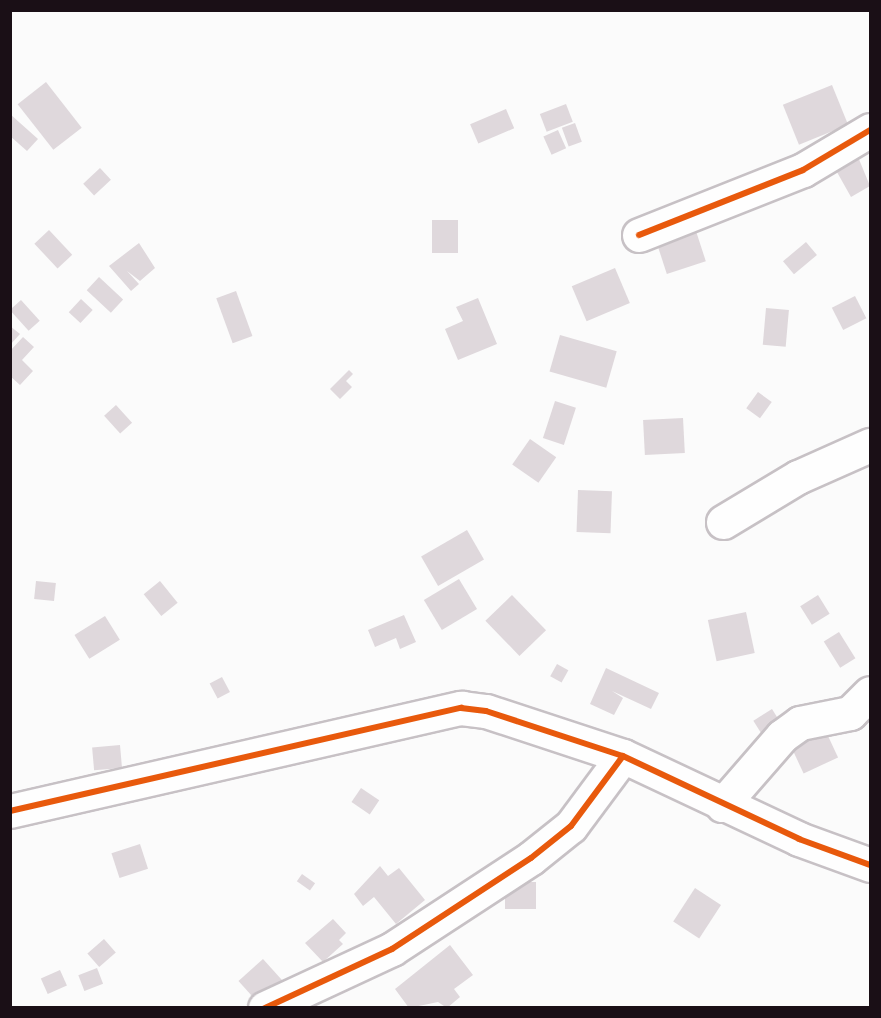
<!DOCTYPE html>
<style>
body{margin:0}
#map{position:relative;width:881px;height:1018px;overflow:hidden;background:#fbfbfb;font-family:"Work Sans",sans-serif}
div>[style]{position:absolute}
.building>*{inset:0;background:#dfd8dc;transform-origin:0 0}
.roads{filter:drop-shadow(2px 0 #c7c1c5) drop-shadow(-2px 0 #c7c1c5) drop-shadow(0 2px #c7c1c5) drop-shadow(0 -2px #c7c1c5)}
.minor>*{height:33px;margin:-16.5px;padding:0 16.5px;transform-origin:16.5px;border-radius:16.5px;background:#fefefe}
.cycleway>*{height:6px;margin:-3px;padding:0 3px;transform-origin:3px;border-radius:3px;background:#e8590c}
span{translate:-50% -50%;white-space:nowrap;text-align:center;line-height:1.15;-webkit-text-stroke:6px #fff;paint-order:stroke}
.frame{position:absolute;inset:0;border:12px solid #1a0f16;pointer-events:none}
</style>
<div id="map">
<div class="building">
<div style="left:46px;top:82px;width:58px;height:36px;rotate:52deg"></div>
<div style="left:832px;top:85px;width:43px;height:53px;rotate:68deg"></div>
<div style="left:566px;top:104px;width:19px;height:28px;rotate:69deg"></div>
<div style="left:506px;top:109px;width:21px;height:39px;rotate:67deg"></div>
<div style="clip-path:polygon(10px 114px,38px 139px,27px 151px,10px 136px)"></div>
<div style="left:575px;top:123px;width:20px;height:14px;rotate:70deg"></div>
<div style="left:558px;top:130px;width:20px;height:16px;rotate:66deg"></div>
<div style="clip-path:polygon(856px 152px,870px 186px,851px 197px,833px 165px)"></div>
<div style="left:100px;top:168px;width:16px;height:23px;rotate:47deg"></div>
<div style="left:432px;top:220px;width:26px;height:33px"></div>
<div style="left:695px;top:228px;width:35px;height:41px;rotate:72deg"></div>
<div style="left:49px;top:230px;width:34px;height:20px;rotate:47deg"></div>
<div style="left:806px;top:242px;width:17px;height:30px;rotate:50deg"></div>
<div style="clip-path:polygon(139px 243px,155px 268px,140px 281px,127px 271px,139px 284px,131px 291px,109px 266px)"></div>
<div style="left:615px;top:268px;width:38px;height:47px;rotate:67deg"></div>
<div style="left:99px;top:277px;width:33px;height:18px;rotate:43deg"></div>
<div style="left:236px;top:291px;width:48px;height:21px;rotate:70deg"></div>
<div style="left:855px;top:296px;width:25px;height:26px;rotate:63deg"></div>
<div style="clip-path:polygon(478px 298px,497px 344px,458px 360px,445px 329px,463px 321px,456px 307px)"></div>
<div style="left:81px;top:299px;width:16px;height:18px;rotate:43deg"></div>
<div style="left:21px;top:300px;width:28px;height:15px;rotate:48deg"></div>
<div style="left:766px;top:308px;width:23px;height:37px;rotate:5deg"></div>
<div style="clip-path:polygon(10px 326px,20px 334px,10px 345px)"></div>
<div style="left:560px;top:335px;width:59px;height:38px;rotate:16deg"></div>
<div style="clip-path:polygon(23px 337px,34px 347px,22px 360px,33px 371px,20px 385px,10px 376px,10px 351px)"></div>
<div style="clip-path:polygon(349px 370px,353px 374px,346px 381px,352px 387px,340px 399px,330px 389px)"></div>
<div style="left:758px;top:392px;width:17px;height:20px;rotate:36deg"></div>
<div style="left:555px;top:401px;width:22px;height:39px;rotate:18deg"></div>
<div style="left:116px;top:405px;width:24px;height:16px;rotate:48deg"></div>
<div style="left:683px;top:418px;width:35px;height:40px;rotate:87deg"></div>
<div style="left:530px;top:439px;width:32px;height:31px;rotate:35deg"></div>
<div style="left:578px;top:490px;width:34px;height:42px;rotate:2deg"></div>
<div style="left:467px;top:530px;width:34px;height:53px;rotate:60deg"></div>
<div style="left:459px;top:579px;width:35px;height:41px;rotate:59deg"></div>
<div style="left:36px;top:581px;width:20px;height:18px;rotate:6deg"></div>
<div style="left:160px;top:581px;width:28px;height:21px;rotate:51deg"></div>
<div style="left:512px;top:595px;width:49px;height:37px;rotate:46deg"></div>
<div style="left:818px;top:595px;width:22px;height:21px;rotate:58deg"></div>
<div style="left:746px;top:612px;width:42px;height:39px;rotate:78deg"></div>
<div style="clip-path:polygon(404px 615px,416px 642px,400px 649px,396px 638px,375px 647px,368px 630px)"></div>
<div style="left:105px;top:616px;width:28px;height:36px;rotate:58deg"></div>
<div style="left:839px;top:632px;width:31px;height:18px;rotate:58deg"></div>
<div style="left:557px;top:664px;width:13px;height:14px;rotate:29deg"></div>
<div style="clip-path:polygon(606px 668px,659px 693px,651px 709px,612px 691px,623px 698px,614px 715px,590px 704px)"></div>
<div style="left:222px;top:677px;width:17px;height:14px;rotate:62deg"></div>
<div style="left:772px;top:709px;width:19px;height:22px;rotate:58deg"></div>
<div style="left:822px;top:723px;width:38px;height:38px;rotate:65deg"></div>
<div style="left:120px;top:745px;width:23px;height:28px;rotate:85deg"></div>
<div style="left:361px;top:788px;width:22px;height:17px;rotate:34deg"></div>
<div style="left:140px;top:844px;width:26px;height:30px;rotate:72deg"></div>
<div style="clip-path:polygon(380px 866px,388px 876px,399px 868px,425px 900px,396px 924px,374px 897px,363px 906px,354px 894px)"></div>
<div style="left:302px;top:874px;width:16px;height:9px;rotate:35deg"></div>
<div style="left:505px;top:882px;width:31px;height:27px"></div>
<div style="left:695px;top:888px;width:31px;height:40px;rotate:33deg"></div>
<div style="clip-path:polygon(333px 919px,346px 933px,339px 940px,343px 944px,323px 962px,305px 943px)"></div>
<div style="left:104px;top:939px;width:18px;height:22px;rotate:49deg"></div>
<div style="clip-path:polygon(450px 945px,473px 975px,454px 989px,460px 997px,447px 1008px,438px 1002px,409px 1008px,395px 989px)"></div>
<div style="left:263px;top:959px;width:30px;height:33px;rotate:48deg"></div>
<div style="left:97px;top:968px;width:17px;height:20px;rotate:69deg"></div>
<div style="left:60px;top:970px;width:17px;height:21px;rotate:66deg"></div>
</div>
<div class="roads">
<div class="minor">
<div style="left:639px;top:235px;width:176px;rotate:-21.6deg"></div>
<div style="left:803px;top:170px;width:78px;rotate:-30.8deg"></div>
<div style="left:723px;top:522px;width:87px;rotate:-31deg"></div>
<div style="left:798px;top:477px;width:79px;rotate:-24deg"></div>
<div style="left:722px;top:805px;width:91px;rotate:-49deg"></div>
<div style="left:782px;top:736px;width:22px;rotate:-36deg"></div>
<div style="left:800px;top:723px;width:51px;rotate:-11.3deg"></div>
<div style="left:850px;top:713px;width:28px;rotate:-45deg"></div>
<div style="left:10px;top:811px;width:463px;rotate:-12.9deg"></div>
<div style="left:461px;top:708px;width:25px;rotate:7deg"></div>
<div style="left:486px;top:711px;width:144px;rotate:18.2deg"></div>
<div style="left:623px;top:756px;width:195px;rotate:25.2deg"></div>
<div style="left:799px;top:839px;width:76px;rotate:20.1deg"></div>
<div style="left:265px;top:1008px;width:140px;rotate:-24.9deg"></div>
<div style="left:392px;top:949px;width:166px;rotate:-33.2deg"></div>
<div style="left:531px;top:858px;width:51px;rotate:-38.7deg"></div>
<div style="left:571px;top:826px;width:87px;rotate:-53.4deg"></div>
</div>
</div>
<div class="cycleway">
<div style="left:639px;top:235px;width:176px;rotate:-21.6deg"></div>
<div style="left:803px;top:170px;width:78px;rotate:-30.8deg"></div>
<div style="left:10px;top:811px;width:463px;rotate:-12.9deg"></div>
<div style="left:461px;top:708px;width:25px;rotate:7deg"></div>
<div style="left:486px;top:711px;width:144px;rotate:18.2deg"></div>
<div style="left:623px;top:756px;width:195px;rotate:25.2deg"></div>
<div style="left:799px;top:839px;width:76px;rotate:20.1deg"></div>
<div style="left:265px;top:1008px;width:140px;rotate:-24.9deg"></div>
<div style="left:392px;top:949px;width:166px;rotate:-33.2deg"></div>
<div style="left:531px;top:858px;width:51px;rotate:-38.7deg"></div>
<div style="left:571px;top:826px;width:87px;rotate:-53.4deg"></div>
</div>
<div class="frame"></div>
</div>
